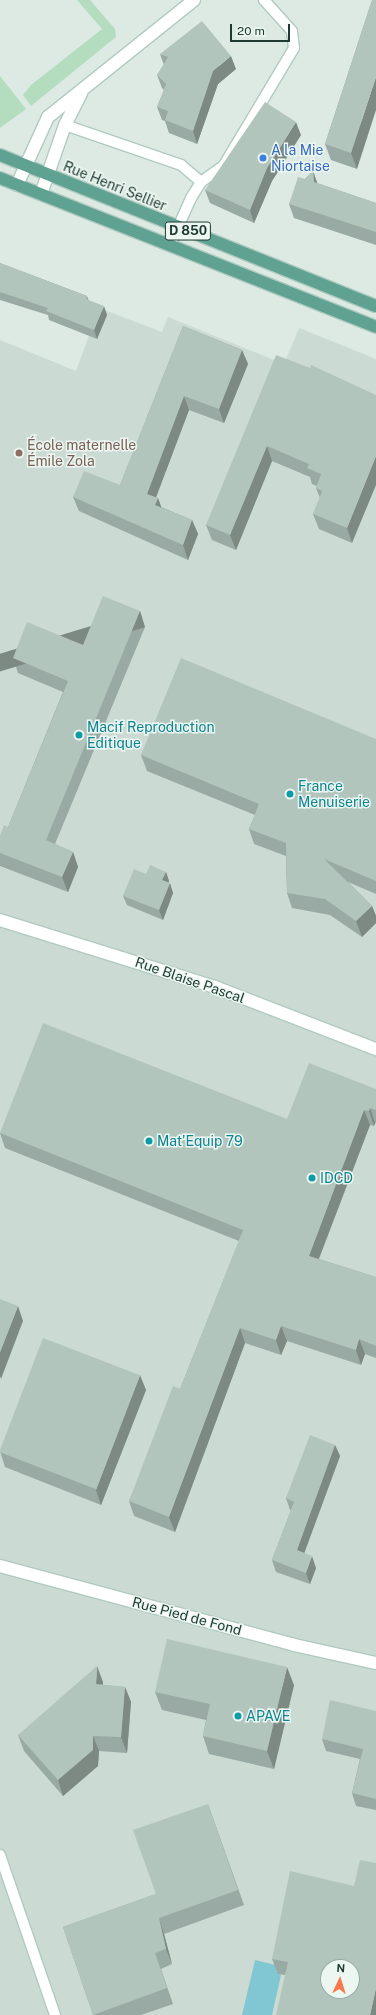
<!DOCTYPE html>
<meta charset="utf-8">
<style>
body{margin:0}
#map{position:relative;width:376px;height:2015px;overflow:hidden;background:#ddeae4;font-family:"Public Sans",sans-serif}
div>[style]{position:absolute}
.built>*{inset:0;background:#cbdad3}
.green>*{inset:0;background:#b4ddbf}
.water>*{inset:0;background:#81c6d3}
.roads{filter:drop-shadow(1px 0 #b0cac1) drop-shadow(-1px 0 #b0cac1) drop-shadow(0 1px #b0cac1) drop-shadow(0 -1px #b0cac1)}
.service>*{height:10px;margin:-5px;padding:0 5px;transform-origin:5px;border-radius:5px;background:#fff}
.minor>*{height:12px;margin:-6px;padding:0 6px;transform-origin:6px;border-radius:6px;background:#fff}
.secondary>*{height:12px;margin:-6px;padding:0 6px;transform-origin:6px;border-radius:6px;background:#fff}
.primary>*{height:12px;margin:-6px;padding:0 6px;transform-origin:6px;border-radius:6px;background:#5fa291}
.wall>*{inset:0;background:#99a9a3}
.shaded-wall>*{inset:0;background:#7d8a84;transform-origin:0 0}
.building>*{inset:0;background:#b2c5bd;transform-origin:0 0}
.dots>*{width:11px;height:11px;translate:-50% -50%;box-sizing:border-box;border:2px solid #edf7f2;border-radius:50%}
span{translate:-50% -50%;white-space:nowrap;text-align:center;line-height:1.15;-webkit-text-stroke:3px #edf7f2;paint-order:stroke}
.shield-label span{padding:1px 3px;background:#edf7f2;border:1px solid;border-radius:3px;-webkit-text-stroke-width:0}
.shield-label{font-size:13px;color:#1e3a33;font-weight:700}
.shop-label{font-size:14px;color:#366cbe}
.left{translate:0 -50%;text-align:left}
.street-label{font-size:14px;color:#1e3a33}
.education-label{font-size:14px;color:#785e54}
.culture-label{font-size:14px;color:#0d838f}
.north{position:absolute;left:320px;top:1959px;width:40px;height:40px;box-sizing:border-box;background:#edf7f2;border:1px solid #9aaba6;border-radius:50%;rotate:4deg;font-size:11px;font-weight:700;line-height:16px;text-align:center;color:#1e3a33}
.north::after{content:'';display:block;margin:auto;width:14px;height:18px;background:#fa784b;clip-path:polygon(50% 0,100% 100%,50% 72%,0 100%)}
.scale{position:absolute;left:230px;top:24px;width:60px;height:18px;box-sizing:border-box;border:2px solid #1e3a33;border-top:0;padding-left:5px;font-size:12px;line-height:14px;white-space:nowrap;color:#1e3a33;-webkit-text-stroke:3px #edf7f2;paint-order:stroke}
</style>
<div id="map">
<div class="built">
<div style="clip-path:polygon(evenodd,99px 308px,162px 332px,168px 317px,284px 364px,299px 328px,376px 359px,376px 2015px,0 2015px,0 340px,76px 371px,99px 308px,328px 1967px,352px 1967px,352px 1991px,328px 1991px,328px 1967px)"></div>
</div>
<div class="green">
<div style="clip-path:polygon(77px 0,90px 0,115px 29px,116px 37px,31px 106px,23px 95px,31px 85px,102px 29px)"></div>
<div style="clip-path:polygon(0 76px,26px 109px,0 128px)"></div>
</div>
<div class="water">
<div style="clip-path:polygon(255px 1960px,280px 1966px,278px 1974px,281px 1975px,272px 2015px,242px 2015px)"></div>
</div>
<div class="roads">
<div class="service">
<div style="left:65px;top:125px;width:123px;rotate:19deg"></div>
<div style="left:181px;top:165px;width:26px;rotate:40deg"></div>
<div style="left:170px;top:245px;width:51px;rotate:-65.9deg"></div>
<div style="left:191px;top:198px;width:19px;rotate:-58deg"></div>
<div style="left:201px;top:182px;width:29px;rotate:-36deg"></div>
<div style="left:224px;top:165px;width:136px;rotate:-59.1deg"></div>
<div style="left:294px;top:48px;width:17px;rotate:-97deg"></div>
<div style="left:292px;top:31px;width:42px;rotate:-132.1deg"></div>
<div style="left:0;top:1855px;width:169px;rotate:71deg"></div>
</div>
<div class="minor">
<div style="left:17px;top:185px;width:75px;rotate:-65.5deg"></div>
<div style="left:48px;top:117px;width:187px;rotate:-38.7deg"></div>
<div style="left:41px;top:194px;width:73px;rotate:-70.8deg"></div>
<div style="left:65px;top:125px;width:36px;rotate:-63deg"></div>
<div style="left:0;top:920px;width:225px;rotate:17.3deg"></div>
<div style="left:215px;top:987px;width:173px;rotate:21.1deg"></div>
</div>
<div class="secondary">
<div style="left:0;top:1566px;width:304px;rotate:15deg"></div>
<div style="left:294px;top:1645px;width:84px;rotate:12.4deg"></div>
</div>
<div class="primary">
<div style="left:0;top:155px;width:405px;rotate:21.9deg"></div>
<div style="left:0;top:178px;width:404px;rotate:21.6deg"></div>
</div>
</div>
<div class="wall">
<div style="clip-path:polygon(372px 0,357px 169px,331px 160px,325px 144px)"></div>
<div style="clip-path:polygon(160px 54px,236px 69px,218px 84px,197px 144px,169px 133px,165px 121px,162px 120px,157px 107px,164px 90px,162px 88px,157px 75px,164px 65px)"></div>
<div style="clip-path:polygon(301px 135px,272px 181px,254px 223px,210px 203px,205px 190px)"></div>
<div style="clip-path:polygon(313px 171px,317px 183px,376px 203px,376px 245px,294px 218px,289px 204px,305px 179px)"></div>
<div style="clip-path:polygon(0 263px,87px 296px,89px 301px,107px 315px,97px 339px,49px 320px,48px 315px,0 300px)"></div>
<div style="clip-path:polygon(183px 326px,242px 350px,248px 364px,224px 423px,189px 410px,156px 497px,158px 498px,161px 507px,192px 520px,198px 534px,188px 560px,79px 511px,73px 497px,120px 485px)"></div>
<div style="clip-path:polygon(310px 368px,352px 543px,319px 529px,313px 514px,320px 498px,316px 488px,317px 486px,312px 484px,310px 477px,272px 461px,236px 550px,212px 540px,206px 525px)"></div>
<div style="clip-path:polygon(140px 611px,145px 627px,55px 844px,73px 852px,78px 867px,68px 892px,0 866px,0 836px,8px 827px,63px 692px,18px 673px,13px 658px,83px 645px)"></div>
<div style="clip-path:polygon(376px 739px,376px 894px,348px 882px,372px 906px,376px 916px,376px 923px,362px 937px,330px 915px,292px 908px,287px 893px,286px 856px,254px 844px,249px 829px,255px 815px,147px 771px,141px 755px)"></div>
<div style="clip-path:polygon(166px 872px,169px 881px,169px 883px,173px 893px,163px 920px,127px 905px,123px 896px,146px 874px)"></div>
<div style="clip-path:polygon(376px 1089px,376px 1123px,375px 1123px,374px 1126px,370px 1125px,319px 1259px,376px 1277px,376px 1358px,365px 1354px,361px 1365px,287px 1341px,281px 1355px,245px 1343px,175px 1532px,134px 1516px,129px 1501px,180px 1389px,239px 1241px,5px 1148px,0 1133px,287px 1119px)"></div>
<div style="clip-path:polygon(146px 1390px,101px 1505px,5px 1467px,0 1451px)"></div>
<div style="clip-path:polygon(335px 1445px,340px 1456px,304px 1553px,316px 1568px,310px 1584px,276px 1572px,272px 1560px,291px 1510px,290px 1510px,286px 1498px)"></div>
<div style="clip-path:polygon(103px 1682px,103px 1685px,125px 1687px,131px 1702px,127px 1753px,99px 1751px,98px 1766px,63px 1796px,24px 1751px,18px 1735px)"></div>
<div style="clip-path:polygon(294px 1685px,274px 1769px,209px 1754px,203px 1736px,206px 1720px,162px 1710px,155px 1692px)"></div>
<div style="clip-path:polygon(376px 1711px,376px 1810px,356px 1806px,352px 1793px,360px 1759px,326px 1751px,322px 1739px)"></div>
<div style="clip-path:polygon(208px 1804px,244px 1905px,164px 1934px,172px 1964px,161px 1969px,173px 2004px,141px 2015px,93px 2015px,63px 1927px,156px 1894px)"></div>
<div style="clip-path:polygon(354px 1886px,285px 1975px,278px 1974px,272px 1959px)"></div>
</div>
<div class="shaded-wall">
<div style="clip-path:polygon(231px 56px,236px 69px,218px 84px,197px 144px,193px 131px,213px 71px)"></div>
<div style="clip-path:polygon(376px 77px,376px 110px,357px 169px,351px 153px)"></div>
<div style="clip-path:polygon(296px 122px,301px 135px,272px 181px,254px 223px,250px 210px,267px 168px)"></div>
<div style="clip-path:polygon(313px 171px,318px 185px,314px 182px)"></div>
<div style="clip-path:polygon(104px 306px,107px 315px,97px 339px,94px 330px)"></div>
<div style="clip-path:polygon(242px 350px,248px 364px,224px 423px,219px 409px)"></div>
<div style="clip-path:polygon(184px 396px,189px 410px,152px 508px,147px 494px)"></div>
<div style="clip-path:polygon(267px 446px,272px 461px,236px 550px,230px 535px)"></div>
<div style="clip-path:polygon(376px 456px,376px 485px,352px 543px,347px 528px)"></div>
<div style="clip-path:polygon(158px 498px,163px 512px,155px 505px)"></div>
<div style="clip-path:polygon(192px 520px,198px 534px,188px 560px,183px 545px)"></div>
<div style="left:140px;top:611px;width:17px;height:248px;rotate:73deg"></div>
<div style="clip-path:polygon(73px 852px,78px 867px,68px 892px,62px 877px)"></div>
<div style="clip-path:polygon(166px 872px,169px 881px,166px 890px,162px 880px)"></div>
<div style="clip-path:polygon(170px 883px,173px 893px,163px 920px,159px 910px)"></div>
<div style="clip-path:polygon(372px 906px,376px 916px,376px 923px,362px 937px,356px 921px)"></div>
<div style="clip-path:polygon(370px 1108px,375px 1123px,374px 1126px,369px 1111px)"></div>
<div style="clip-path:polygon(364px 1110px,370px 1125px,314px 1271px,309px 1256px)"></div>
<div style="clip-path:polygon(18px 1306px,23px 1321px,1px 1379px,0 1376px,0 1352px)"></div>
<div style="clip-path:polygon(281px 1326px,287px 1341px,281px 1355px,276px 1340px)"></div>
<div style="clip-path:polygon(240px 1328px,245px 1343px,175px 1532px,169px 1517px)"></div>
<div style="clip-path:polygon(359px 1339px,365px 1354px,361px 1365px,356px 1350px)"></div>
<div style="clip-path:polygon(140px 1375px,146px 1390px,101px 1505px,96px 1490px)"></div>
<div style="clip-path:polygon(335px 1445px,340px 1456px,301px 1562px,297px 1550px)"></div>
<div style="clip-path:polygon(312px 1556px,316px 1568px,310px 1584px,306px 1573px)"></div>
<div style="clip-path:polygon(97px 1666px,103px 1682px,102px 1700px,96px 1684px)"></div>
<div style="clip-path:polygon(287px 1667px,294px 1685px,274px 1769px,267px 1751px)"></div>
<div style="clip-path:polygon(125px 1687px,131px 1702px,127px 1753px,121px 1737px)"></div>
<div style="clip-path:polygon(93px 1736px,99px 1751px,98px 1766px,63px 1796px,58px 1780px)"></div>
<div style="clip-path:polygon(159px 1918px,164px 1934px,172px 1964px,166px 1949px)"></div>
<div style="clip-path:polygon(376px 1988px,376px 2015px,370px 2015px)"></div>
</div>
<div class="building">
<div style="clip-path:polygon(372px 0,376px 0,376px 77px,351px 153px,325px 144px)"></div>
<div style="clip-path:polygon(202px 21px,231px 56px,213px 71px,193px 131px,165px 120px,168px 111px,157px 107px,166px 84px,157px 75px,168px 57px,160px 54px)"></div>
<div style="clip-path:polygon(265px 102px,296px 122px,267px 168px,250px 210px,205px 190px)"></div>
<div style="clip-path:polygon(313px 171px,314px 182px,376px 203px,376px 232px,289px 204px,298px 177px,305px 179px)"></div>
<div style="clip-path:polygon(0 263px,87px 296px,86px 299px,104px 306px,94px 330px,46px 311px,48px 308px,0 292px)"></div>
<div style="clip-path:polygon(183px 326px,242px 350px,219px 409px,184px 396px,147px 494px,158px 498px,155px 505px,192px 520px,183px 545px,73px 497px,84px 471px,120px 485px)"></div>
<div style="clip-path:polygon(276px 355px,310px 368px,311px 365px,376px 395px,376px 456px,347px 528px,313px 514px,322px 491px,316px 488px,321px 474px,307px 468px,309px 464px,267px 446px,230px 535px,206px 525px)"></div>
<div style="clip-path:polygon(103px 596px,140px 611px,46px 840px,73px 852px,62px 877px,0 853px,0 836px,4px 825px,8px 827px,68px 681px,13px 658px,27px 622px,83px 645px)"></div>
<div style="clip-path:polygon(181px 658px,376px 739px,376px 881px,324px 859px,372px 906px,356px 921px,325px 899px,287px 893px,286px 843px,249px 829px,259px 804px,141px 755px)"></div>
<div style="clip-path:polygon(150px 865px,166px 872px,162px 880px,170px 883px,159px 910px,123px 896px,134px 869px,146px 874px)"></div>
<div style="clip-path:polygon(43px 1023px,287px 1119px,309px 1063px,376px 1089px,376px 1110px,370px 1108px,369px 1111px,364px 1110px,309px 1256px,376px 1277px,376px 1346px,359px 1339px,356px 1350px,281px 1326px,276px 1340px,240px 1328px,169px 1517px,129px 1501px,173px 1386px,180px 1389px,243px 1230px,0 1133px)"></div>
<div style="clip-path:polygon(0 1299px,18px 1306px,0 1352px)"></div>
<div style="left:43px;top:1338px;width:104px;height:122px;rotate:21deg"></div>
<div style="clip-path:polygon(310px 1435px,335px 1445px,297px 1550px,312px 1556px,306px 1573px,272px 1560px,294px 1502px,286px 1498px)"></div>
<div style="clip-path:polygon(167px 1639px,287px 1667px,267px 1751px,203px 1736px,210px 1704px,155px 1692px)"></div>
<div style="clip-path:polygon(97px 1666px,96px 1684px,125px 1687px,121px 1737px,93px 1736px,93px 1750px,58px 1780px,18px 1735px)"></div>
<div style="clip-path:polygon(330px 1700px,376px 1711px,376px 1799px,352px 1793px,363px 1749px,322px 1739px)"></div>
<div style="clip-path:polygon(208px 1804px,238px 1890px,159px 1918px,166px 1949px,155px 1953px,167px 1988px,93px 2015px,63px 1927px,156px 1894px,133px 1830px)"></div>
<div style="clip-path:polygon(evenodd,360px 1860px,376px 1863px,376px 1988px,370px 2015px,276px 2015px,288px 1962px,272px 1959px,290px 1871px,354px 1886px,360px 1860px,328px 1967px,352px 1967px,352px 1991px,328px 1991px,328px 1967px)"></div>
</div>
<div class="dots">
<div style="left:263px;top:158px;background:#3f7fe0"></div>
<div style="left:19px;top:453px;background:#8d6e63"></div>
<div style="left:79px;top:735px;background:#0f9aa8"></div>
<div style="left:290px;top:794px;background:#0f9aa8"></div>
<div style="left:149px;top:1141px;background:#0f9aa8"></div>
<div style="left:312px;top:1178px;background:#0f9aa8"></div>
<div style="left:238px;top:1716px;background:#0f9aa8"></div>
</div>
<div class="shield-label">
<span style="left:188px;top:231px">D 850</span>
</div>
<div class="shop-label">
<span class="left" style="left:271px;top:158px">A la Mie<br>Niortaise</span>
</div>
<div class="street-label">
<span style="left:115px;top:186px;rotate:22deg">Rue Henri Sellier</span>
<span style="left:190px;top:980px;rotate:19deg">Rue Blaise Pascal</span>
<span style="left:187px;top:1616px;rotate:15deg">Rue Pied de Fond</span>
</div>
<div class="education-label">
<span class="left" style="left:27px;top:453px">École maternelle<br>Émile Zola</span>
</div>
<div class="culture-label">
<span class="left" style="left:87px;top:735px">Macif Reproduction<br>Editique</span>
<span class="left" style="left:298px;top:794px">France<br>Menuiserie</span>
<span class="left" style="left:157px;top:1141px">Mat'Equip 79</span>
<span class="left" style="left:320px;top:1178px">IDCD</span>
<span class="left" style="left:246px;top:1716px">APAVE</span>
</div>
<div class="north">N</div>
<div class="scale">20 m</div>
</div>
